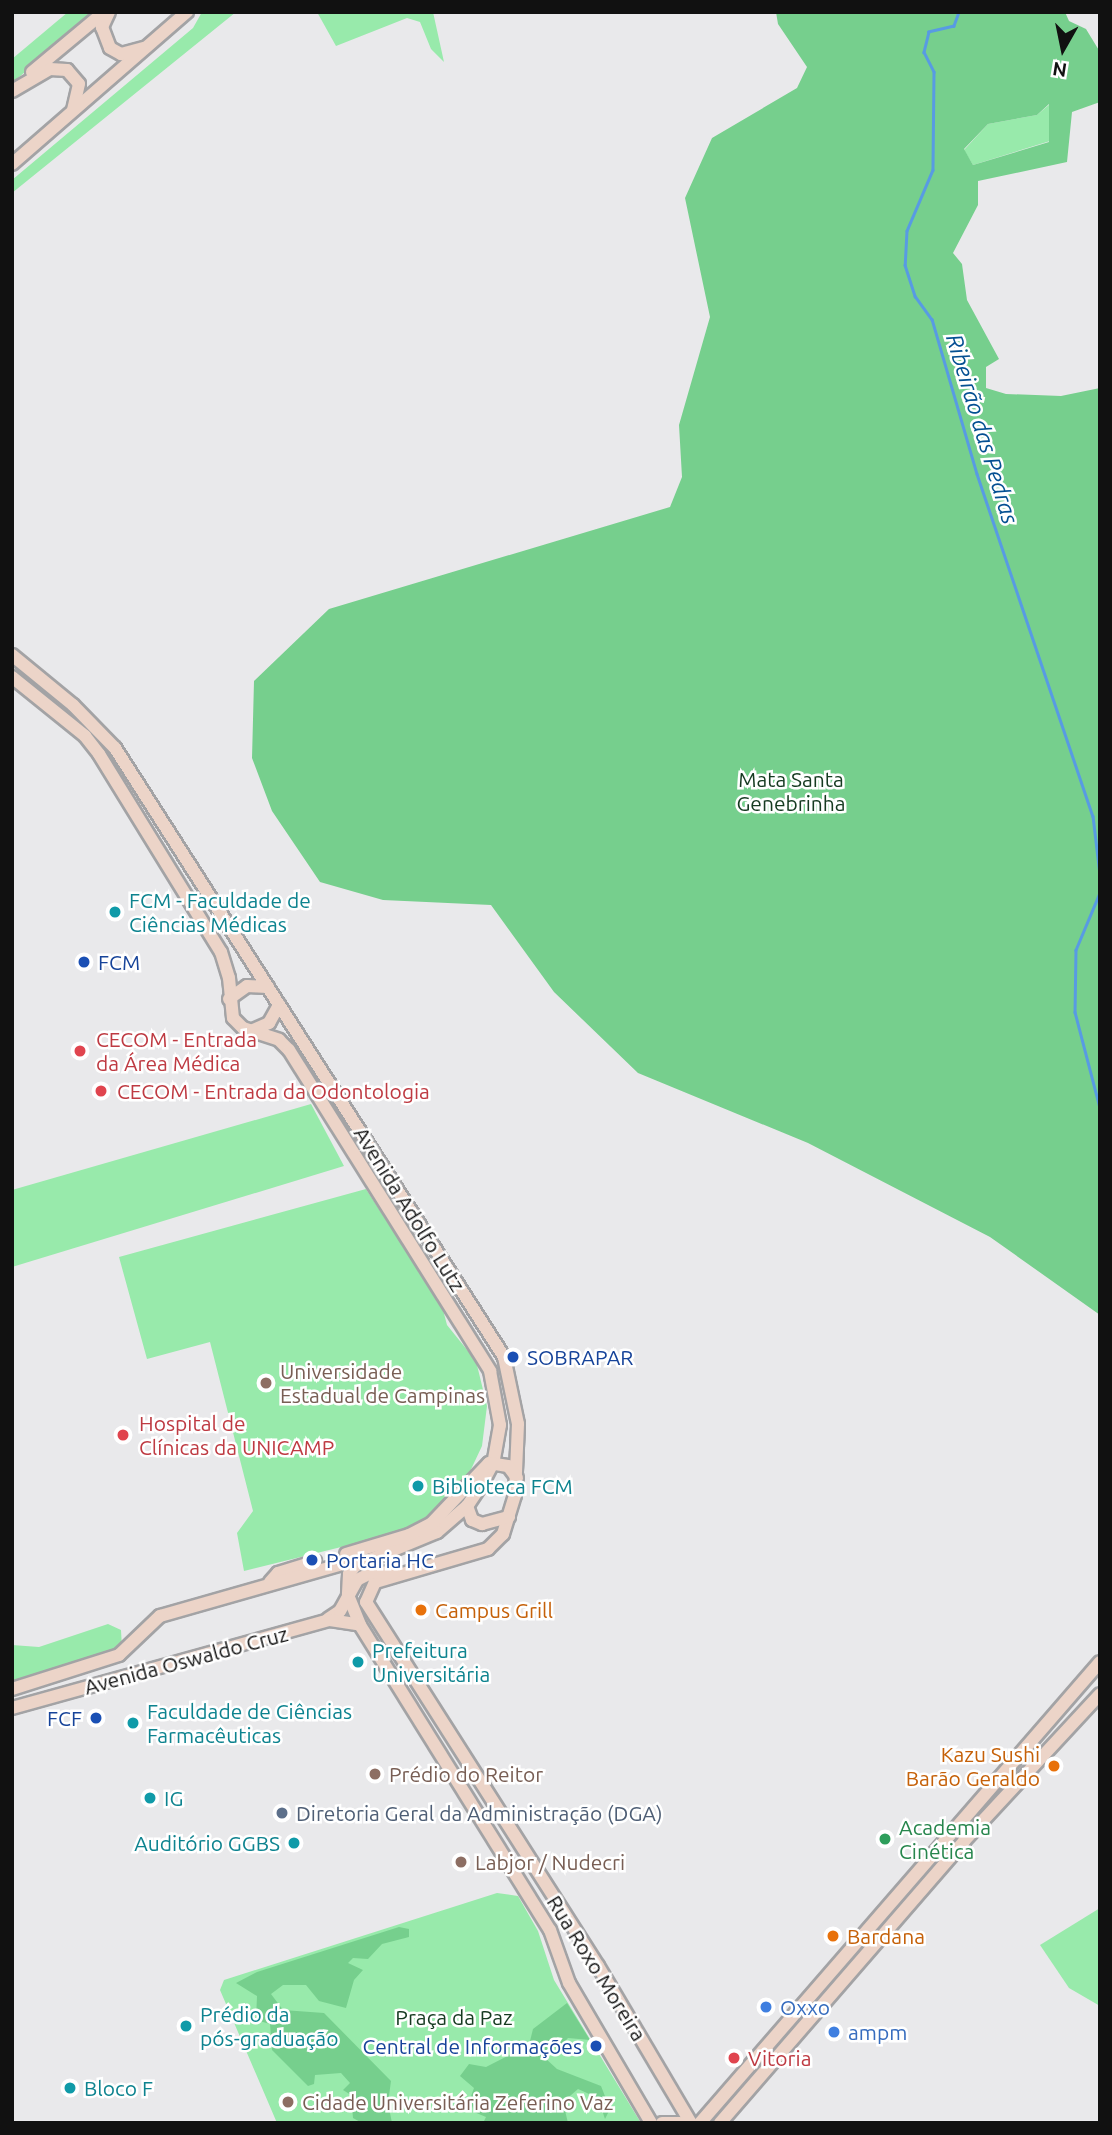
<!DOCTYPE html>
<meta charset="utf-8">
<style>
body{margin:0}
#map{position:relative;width:1112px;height:2135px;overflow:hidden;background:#e9e9eb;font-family:Ubuntu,sans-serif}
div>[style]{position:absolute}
.green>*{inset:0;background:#98eaab}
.forest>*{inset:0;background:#76cf8d}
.stream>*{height:2.5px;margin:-1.25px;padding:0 1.25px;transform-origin:1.25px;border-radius:1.25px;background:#589be3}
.roads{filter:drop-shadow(2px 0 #a3a3a5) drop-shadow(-2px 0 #a3a3a5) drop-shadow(0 2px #a3a3a5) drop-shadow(0 -2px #a3a3a5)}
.secondary>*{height:12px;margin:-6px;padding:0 6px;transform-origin:6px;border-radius:6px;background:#ecd4c8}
.dots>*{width:19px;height:19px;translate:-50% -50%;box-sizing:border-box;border:4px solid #fff;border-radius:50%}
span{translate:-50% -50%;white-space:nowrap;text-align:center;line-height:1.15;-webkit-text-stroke:5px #fff;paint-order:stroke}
.park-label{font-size:21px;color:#153a20}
.culture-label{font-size:21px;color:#0d838f}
.left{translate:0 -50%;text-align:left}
.right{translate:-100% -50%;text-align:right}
.transit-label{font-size:21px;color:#164399}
.health-label{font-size:21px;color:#be3a42}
.street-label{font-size:21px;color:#111}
.education-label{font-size:21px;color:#785e54}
.food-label{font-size:21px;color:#c56008}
.service-label{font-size:21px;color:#4e5e75}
.leisure-label{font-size:21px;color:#27864d}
.shop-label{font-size:21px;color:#366cbe}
.water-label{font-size:23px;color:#045092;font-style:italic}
.frame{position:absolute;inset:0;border:14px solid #111;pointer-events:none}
.north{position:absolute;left:1028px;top:14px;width:70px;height:70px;-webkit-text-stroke:5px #fff;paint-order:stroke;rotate:189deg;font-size:19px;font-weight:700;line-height:28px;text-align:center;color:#111}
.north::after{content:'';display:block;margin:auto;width:24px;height:32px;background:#111;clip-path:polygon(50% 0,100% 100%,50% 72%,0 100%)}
</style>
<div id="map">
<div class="green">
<div style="clip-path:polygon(68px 12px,96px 12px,12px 83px,12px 59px)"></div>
<div style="clip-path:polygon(202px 12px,236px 12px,12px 193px,12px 180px,193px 28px)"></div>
<div style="clip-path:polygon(317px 12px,433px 12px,444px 62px,431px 49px,420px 22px,407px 18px,336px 46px)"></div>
<div style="clip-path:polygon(1050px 104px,1050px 141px,973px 165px,964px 150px,988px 124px,1037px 115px)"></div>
<div style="clip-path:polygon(311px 1104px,344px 1166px,12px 1267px,12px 1190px)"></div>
<div style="clip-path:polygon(366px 1189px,442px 1306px,447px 1325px,476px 1361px,487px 1406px,482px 1446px,466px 1480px,435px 1514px,418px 1525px,398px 1533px,244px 1571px,237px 1533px,253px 1511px,210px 1342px,147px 1359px,119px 1257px)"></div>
<div style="clip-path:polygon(108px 1624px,121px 1630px,122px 1648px,12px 1681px,12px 1645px,39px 1647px)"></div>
<div style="clip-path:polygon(497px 1893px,518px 1896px,538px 1931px,554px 1980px,641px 2123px,277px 2123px,220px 1990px,224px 1980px)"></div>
<div style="clip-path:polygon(1100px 1908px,1100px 2006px,1069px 1988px,1040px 1945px)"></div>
</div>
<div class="forest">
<div style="clip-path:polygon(evenodd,776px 12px,1065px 12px,1069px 21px,1086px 29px,1100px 52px,1100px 102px,1072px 112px,1067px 162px,978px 181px,978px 205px,953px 253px,962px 264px,967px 300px,999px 359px,986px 367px,986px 388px,1006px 394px,1061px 396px,1100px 388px,1100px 1315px,990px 1237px,808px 1143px,638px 1073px,554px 992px,491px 905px,383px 900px,320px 882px,272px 811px,252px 758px,254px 681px,329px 609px,670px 507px,682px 477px,679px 425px,710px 317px,685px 198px,712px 138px,797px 88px,807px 67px,778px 24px,776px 12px,1049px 104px,1049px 142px,973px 165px,964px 149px,988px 124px,1037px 115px,1049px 104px)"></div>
<div style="clip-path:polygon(399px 1927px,409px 1929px,409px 1937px,382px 1944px,368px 1959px,353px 1958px,348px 1963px,363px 1970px,354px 1980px,346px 2008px,319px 2001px,306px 1985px,283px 1985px,271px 1994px,283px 2010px,324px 2013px,391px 2081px,388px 2103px,392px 2123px,362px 2123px,353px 2118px,351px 2095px,343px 2090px,350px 2083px,341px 2073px,315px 2075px,314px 2084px,308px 2086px,272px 2050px,270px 2024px,256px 2020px,257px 1996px,236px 1983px,257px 1972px)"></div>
<div style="clip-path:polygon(567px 2003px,590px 2040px,568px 2038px,560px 2047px,547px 2049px,545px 2058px,557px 2069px,601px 2086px,610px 2109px,605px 2119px,598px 2098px,578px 2089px,563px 2102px,568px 2123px,483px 2123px,486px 2117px,474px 2112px,470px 2099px,474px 2088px,460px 2076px,469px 2064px,486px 2067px,529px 2045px,533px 2029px)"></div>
</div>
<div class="stream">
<div style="left:959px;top:12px;width:15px;rotate:110deg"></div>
<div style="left:954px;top:26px;width:26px;rotate:167deg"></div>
<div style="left:929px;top:32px;width:21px;rotate:104deg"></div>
<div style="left:924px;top:52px;width:22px;rotate:63deg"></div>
<div style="left:934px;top:72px;width:98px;rotate:90.6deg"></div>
<div style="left:933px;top:170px;width:66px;rotate:113.1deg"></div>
<div style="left:907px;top:231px;width:34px;rotate:93deg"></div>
<div style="left:905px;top:265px;width:33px;rotate:72deg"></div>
<div style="left:915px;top:296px;width:29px;rotate:54deg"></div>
<div style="left:932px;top:319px;width:161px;rotate:73.8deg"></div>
<div style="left:977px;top:474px;width:361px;rotate:71.3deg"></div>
<div style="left:1093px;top:816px;width:59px;rotate:83.2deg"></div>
<div style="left:1100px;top:893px;width:62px;rotate:112.8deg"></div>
<div style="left:1076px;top:950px;width:62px;rotate:90.9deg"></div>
<div style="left:1075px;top:1012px;width:99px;rotate:75.4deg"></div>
</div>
<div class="roads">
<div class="secondary">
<div style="left:109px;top:12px;width:17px;rotate:115deg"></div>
<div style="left:102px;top:27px;width:22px;rotate:69deg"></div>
<div style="left:110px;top:48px;width:13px;rotate:29deg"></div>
<div style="left:121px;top:54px;width:24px;rotate:-15deg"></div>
<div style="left:32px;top:72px;width:94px;rotate:-39.8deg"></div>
<div style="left:12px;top:91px;width:44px;rotate:-30.1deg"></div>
<div style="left:50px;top:69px;width:17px;rotate:3deg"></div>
<div style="left:67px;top:70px;width:18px;rotate:49deg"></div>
<div style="left:79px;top:84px;width:26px;rotate:103deg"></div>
<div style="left:12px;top:164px;width:232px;rotate:-41deg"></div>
<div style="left:12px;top:655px;width:79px;rotate:39.3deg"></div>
<div style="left:73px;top:705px;width:60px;rotate:45.7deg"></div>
<div style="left:115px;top:748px;width:723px;rotate:57.43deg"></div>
<div style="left:504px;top:1357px;width:68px;rotate:78.2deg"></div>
<div style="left:518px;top:1424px;width:71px;rotate:92.4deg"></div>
<div style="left:515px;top:1495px;width:41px;rotate:107.1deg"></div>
<div style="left:503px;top:1534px;width:21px;rotate:135deg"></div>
<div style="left:488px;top:1549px;width:118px;rotate:163.7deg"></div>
<div style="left:375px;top:1582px;width:22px;rotate:114deg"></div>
<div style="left:366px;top:1602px;width:432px;rotate:57.5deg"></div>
<div style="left:598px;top:1966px;width:182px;rotate:59.4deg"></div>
<div style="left:12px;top:677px;width:94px;rotate:38.9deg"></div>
<div style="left:85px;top:736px;width:23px;rotate:52deg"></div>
<div style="left:99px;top:754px;width:233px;rotate:58.4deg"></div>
<div style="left:221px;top:952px;width:27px;rotate:73deg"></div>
<div style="left:229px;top:978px;width:40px;rotate:84.3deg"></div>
<div style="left:233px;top:1018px;width:14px;rotate:45deg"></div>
<div style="left:243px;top:1028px;width:38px;rotate:18deg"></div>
<div style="left:279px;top:1040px;width:14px;rotate:45deg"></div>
<div style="left:289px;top:1050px;width:379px;rotate:57.9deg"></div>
<div style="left:490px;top:1371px;width:55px;rotate:79.5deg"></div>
<div style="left:500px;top:1425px;width:39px;rotate:100deg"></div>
<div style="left:493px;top:1463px;width:27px;rotate:118deg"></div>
<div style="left:480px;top:1487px;width:23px;rotate:124deg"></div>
<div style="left:467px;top:1506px;width:40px;rotate:139deg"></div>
<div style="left:437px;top:1532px;width:89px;rotate:157.5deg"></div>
<div style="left:355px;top:1566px;width:10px;rotate:127deg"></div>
<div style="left:349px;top:1574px;width:21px;rotate:93deg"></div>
<div style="left:348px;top:1595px;width:32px;rotate:68deg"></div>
<div style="left:360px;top:1625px;width:359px;rotate:58.1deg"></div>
<div style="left:550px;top:1930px;width:56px;rotate:70.3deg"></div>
<div style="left:569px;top:1983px;width:162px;rotate:59.6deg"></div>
<div style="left:229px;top:999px;width:22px;rotate:-36deg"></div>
<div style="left:247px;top:986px;width:21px;rotate:3deg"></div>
<div style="left:251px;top:1031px;width:20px;rotate:-24deg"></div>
<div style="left:269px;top:1023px;width:21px;rotate:-61deg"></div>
<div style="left:467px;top:1506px;width:15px;rotate:70deg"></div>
<div style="left:472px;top:1520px;width:11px;rotate:22deg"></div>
<div style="left:482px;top:1524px;width:28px;rotate:-15deg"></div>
<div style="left:346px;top:1554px;width:66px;rotate:-16.8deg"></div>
<div style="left:409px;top:1535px;width:25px;rotate:-27deg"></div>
<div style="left:431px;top:1524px;width:84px;rotate:-46.4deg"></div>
<div style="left:489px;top:1463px;width:19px;rotate:9deg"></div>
<div style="left:508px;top:1466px;width:15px;rotate:53deg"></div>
<div style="left:270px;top:1582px;width:12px;rotate:-48deg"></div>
<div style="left:278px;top:1573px;width:39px;rotate:-17deg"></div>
<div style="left:328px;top:1619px;width:14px;rotate:-34deg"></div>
<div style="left:340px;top:1611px;width:35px;rotate:-61deg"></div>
<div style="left:357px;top:1580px;width:16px;rotate:-27deg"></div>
<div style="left:371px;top:1573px;width:24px;rotate:-2deg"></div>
<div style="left:12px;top:1689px;width:112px;rotate:-17.6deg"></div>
<div style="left:119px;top:1655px;width:57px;rotate:-43.6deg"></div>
<div style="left:160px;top:1616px;width:208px;rotate:-15.9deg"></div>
<div style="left:12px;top:1708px;width:330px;rotate:-15.5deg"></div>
<div style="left:330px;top:1620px;width:30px;rotate:9deg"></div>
<div style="left:662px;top:2123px;width:18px"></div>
<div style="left:700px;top:2123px;width:610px;rotate:-49.05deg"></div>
<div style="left:720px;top:2123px;width:373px;rotate:-49.1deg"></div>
<div style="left:964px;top:1841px;width:200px;rotate:-47.2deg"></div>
</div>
</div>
<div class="dots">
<div style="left:115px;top:912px;background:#0f9aa8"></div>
<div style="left:84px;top:962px;background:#1a4fb4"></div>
<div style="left:80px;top:1051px;background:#e0444e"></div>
<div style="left:101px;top:1091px;background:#e0444e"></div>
<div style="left:513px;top:1357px;background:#1a4fb4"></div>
<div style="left:266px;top:1383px;background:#8d6e63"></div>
<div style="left:123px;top:1435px;background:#e0444e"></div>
<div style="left:418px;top:1486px;background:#0f9aa8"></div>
<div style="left:312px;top:1560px;background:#1a4fb4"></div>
<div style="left:421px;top:1610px;background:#e8710a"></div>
<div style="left:358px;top:1662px;background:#0f9aa8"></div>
<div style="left:96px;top:1718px;background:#1a4fb4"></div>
<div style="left:133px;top:1723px;background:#0f9aa8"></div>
<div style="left:1054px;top:1766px;background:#e8710a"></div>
<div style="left:375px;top:1774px;background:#8d6e63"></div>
<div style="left:150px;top:1798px;background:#0f9aa8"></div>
<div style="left:282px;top:1813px;background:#5c6f8a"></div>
<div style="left:885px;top:1839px;background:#2e9e5b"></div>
<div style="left:294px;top:1843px;background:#0f9aa8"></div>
<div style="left:461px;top:1862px;background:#8d6e63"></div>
<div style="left:833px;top:1936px;background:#e8710a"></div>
<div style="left:766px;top:2007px;background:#3f7fe0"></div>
<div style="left:186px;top:2026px;background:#0f9aa8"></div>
<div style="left:834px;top:2032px;background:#3f7fe0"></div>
<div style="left:596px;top:2046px;background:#1a4fb4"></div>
<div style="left:734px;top:2058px;background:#e0444e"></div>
<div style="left:70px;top:2088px;background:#0f9aa8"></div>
<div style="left:288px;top:2102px;background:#8d6e63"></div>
</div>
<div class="park-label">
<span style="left:791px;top:791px">Mata Santa<br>Genebrinha</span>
<span style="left:454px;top:2017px">Praça da Paz</span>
</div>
<div class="culture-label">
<span class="left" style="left:129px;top:912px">FCM - Faculdade de<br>Ciências Médicas</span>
<span class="left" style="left:432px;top:1486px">Biblioteca FCM</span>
<span class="left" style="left:372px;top:1662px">Prefeitura<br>Universitária</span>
<span class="left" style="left:147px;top:1723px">Faculdade de Ciências<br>Farmacêuticas</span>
<span class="left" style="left:164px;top:1798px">IG</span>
<span class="right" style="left:280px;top:1843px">Auditório GGBS</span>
<span class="left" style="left:200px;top:2026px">Prédio da<br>pós-graduação</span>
<span class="left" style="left:84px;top:2088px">Bloco F</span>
</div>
<div class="transit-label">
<span class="left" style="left:98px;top:962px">FCM</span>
<span class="left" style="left:527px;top:1357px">SOBRAPAR</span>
<span class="left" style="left:326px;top:1560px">Portaria HC</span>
<span class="right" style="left:82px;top:1718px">FCF</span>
<span class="right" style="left:582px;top:2046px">Central de Informações</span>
</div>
<div class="health-label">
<span class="left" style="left:96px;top:1051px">CECOM - Entrada<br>da Área Médica</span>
<span class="left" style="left:117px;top:1091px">CECOM - Entrada da Odontologia</span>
<span class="left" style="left:139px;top:1435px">Hospital de<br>Clínicas da UNICAMP</span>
<span class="left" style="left:748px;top:2058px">Vitoria</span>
</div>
<div class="street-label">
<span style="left:410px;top:1209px;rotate:58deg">Avenida Adolfo Lutz</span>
<span style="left:186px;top:1660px;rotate:-15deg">Avenida Oswaldo Cruz</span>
<span style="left:597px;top:1968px;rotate:58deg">Rua Roxo Moreira</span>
</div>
<div class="education-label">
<span class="left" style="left:280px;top:1383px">Universidade<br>Estadual de Campinas</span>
<span class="left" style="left:389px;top:1774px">Prédio do Reitor</span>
<span class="left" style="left:475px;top:1862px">Labjor / Nudecri</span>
<span class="left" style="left:302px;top:2102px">Cidade Universitária Zeferino Vaz</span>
</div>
<div class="food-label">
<span class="left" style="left:435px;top:1610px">Campus Grill</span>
<span class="right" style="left:1040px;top:1766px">Kazu Sushi<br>Barão Geraldo</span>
<span class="left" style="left:847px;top:1936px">Bardana</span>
</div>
<div class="service-label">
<span class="left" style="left:296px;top:1813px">Diretoria Geral da Administração (DGA)</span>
</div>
<div class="leisure-label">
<span class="left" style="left:899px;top:1839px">Academia<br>Cinética</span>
</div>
<div class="shop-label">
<span class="left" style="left:780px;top:2007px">Oxxo</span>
<span class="left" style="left:848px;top:2032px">ampm</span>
</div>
<div class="water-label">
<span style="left:982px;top:429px;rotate:73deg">Ribeirão das Pedras</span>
</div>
<div class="frame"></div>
<div class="north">N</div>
</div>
